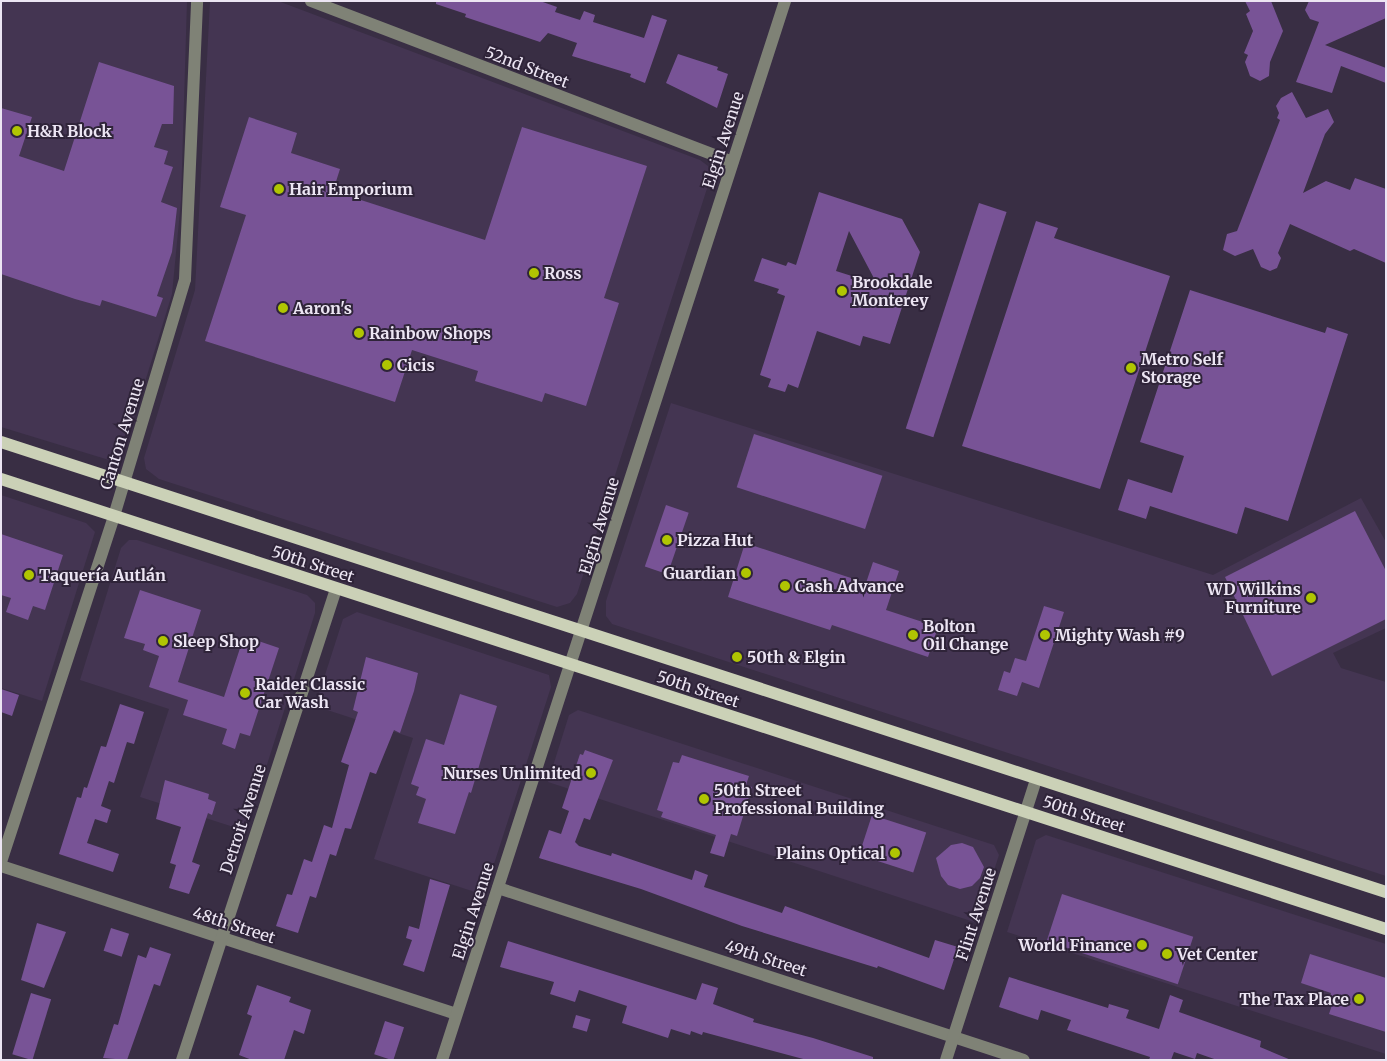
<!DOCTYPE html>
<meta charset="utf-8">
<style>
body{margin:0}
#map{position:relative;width:1387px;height:1061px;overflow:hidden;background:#392e44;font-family:Merriweather,serif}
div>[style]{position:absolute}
.built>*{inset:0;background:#443552}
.building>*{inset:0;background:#785396;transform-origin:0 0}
.minor>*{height:12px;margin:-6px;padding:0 6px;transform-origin:6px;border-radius:6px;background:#7f8276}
.major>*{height:12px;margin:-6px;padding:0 6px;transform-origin:6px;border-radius:6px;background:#cbd1b7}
.dots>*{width:14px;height:14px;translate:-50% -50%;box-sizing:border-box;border:2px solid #2f2439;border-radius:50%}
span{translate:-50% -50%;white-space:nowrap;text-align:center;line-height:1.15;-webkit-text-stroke:4px #2f2439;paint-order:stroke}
.street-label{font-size:16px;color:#ece5f3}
.poi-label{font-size:16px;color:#ece5f3;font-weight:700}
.left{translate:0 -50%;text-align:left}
.right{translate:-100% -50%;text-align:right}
.frame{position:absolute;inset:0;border:2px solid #ece5f3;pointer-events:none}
</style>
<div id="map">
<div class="built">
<div style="clip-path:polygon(1px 1px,187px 1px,181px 201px,172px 294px,125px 447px,119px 456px,109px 460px,1px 427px)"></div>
<div style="clip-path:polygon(210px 1px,278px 1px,700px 160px,708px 166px,711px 176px,577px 594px,570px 603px,557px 607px,159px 479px,146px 469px,144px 458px,195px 290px)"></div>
<div style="clip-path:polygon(671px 403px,1213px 575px,1361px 498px,1386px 542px,1386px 628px,1333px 653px,1341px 668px,1386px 682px,1386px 876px,612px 624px,606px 616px,606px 601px)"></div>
<div style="clip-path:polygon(1px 495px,86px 523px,95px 532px,42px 701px,1px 688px)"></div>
<div style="clip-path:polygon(129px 540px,137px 540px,307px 595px,315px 603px,315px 613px,246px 831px,140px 797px,169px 709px,80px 680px,121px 548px)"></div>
<div style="clip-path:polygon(357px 612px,549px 675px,551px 687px,484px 895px,374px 859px,413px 738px,315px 706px,343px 619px)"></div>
<div style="clip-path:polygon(578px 710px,994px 845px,999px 855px,977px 923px,548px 782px,569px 715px)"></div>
<div style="clip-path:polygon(1046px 835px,1386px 944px,1386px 1054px,1007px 932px,1036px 840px)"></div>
</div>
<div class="building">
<div style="clip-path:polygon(436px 1px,540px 1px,557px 7px,555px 12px,580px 20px,584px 11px,595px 15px,593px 22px,644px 38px,652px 15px,667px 20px,645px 83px,630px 77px,631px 74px,572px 56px,577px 43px,548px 33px,540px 42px,465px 17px,466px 14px,436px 4px)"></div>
<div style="clip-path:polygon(1245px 1px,1271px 1px,1283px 31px,1270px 62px,1269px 76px,1260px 81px,1250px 76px,1245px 62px,1248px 55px,1244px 53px,1253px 31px,1246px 14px,1250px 11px)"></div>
<div style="clip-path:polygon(1309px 1px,1386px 1px,1386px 18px,1325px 45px,1386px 68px,1386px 83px,1341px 66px,1332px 93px,1296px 82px,1319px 22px,1310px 19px,1305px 10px)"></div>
<div style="clip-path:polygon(678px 54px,718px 67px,717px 70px,728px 74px,717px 108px,666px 83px)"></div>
<div style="clip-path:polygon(99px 62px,174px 86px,173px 124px,162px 124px,154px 147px,168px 151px,164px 164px,173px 167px,161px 202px,177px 208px,172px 252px,157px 296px,163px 298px,156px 317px,102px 300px,100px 306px,75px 299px,1px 274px,1px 108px,32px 117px,19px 156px,64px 171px)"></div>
<div style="clip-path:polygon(1292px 92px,1306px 118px,1328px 109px,1334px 122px,1325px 134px,1303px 193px,1326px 181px,1350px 190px,1355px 178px,1386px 189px,1386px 263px,1354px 249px,1350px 251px,1290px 224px,1278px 253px,1281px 258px,1277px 268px,1270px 271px,1261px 267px,1253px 249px,1235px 256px,1223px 250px,1227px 234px,1237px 231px,1280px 120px,1277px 118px,1279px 113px,1276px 106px,1281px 98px)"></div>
<div style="clip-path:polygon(249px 117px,297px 133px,291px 153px,340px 169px,333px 191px,485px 240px,522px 127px,647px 166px,604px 298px,619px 303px,586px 406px,545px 393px,542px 402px,475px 381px,478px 371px,412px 350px,395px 402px,205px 341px,246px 215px,220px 207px)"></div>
<div style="clip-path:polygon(evenodd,819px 192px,902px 219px,920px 252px,890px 344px,863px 336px,860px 346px,817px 331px,798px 388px,788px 384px,785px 392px,768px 387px,771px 379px,760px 375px,785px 296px,777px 293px,779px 289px,754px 281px,762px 258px,786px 266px,788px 262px,796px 265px,819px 192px,849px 231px,877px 284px,836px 271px,849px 231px)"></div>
<div style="left:979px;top:203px;width:29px;height:237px;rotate:18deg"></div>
<div style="clip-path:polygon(1036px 221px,1058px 228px,1054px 238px,1170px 276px,1100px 489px,962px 446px)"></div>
<div style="clip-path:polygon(1190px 290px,1325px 333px,1327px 327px,1348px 334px,1288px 521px,1245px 507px,1237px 534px,1150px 506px,1146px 519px,1118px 510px,1128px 479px,1172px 493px,1184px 456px,1140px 442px)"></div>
<div style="left:754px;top:434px;width:135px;height:56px;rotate:18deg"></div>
<div style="left:666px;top:505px;width:24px;height:65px;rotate:19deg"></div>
<div style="clip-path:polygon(1355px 511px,1386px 571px,1386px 619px,1272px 676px,1225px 577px)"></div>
<div style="clip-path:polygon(1px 534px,63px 555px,45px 610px,33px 606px,28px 620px,6px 612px,11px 598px,1px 595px)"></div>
<div style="clip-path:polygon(745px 543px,866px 583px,873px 562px,899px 571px,886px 610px,938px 627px,928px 657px,832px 625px,830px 630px,728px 597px)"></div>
<div style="clip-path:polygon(140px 590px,201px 610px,178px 682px,224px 697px,244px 636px,279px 648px,250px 736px,240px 733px,235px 749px,222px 744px,227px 729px,183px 715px,188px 700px,149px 687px,159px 656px,143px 650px,145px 644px,124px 638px)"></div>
<div style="clip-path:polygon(1044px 606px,1064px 612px,1039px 688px,1022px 682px,1017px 696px,998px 690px,1004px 671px,1010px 673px,1015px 658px,1026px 661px)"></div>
<div style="clip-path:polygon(366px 657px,418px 673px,414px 691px,400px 733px,394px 730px,376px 774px,370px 772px,351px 829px,345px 828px,336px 856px,330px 854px,316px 898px,310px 896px,298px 933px,276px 926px,287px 894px,292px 895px,304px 859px,312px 862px,324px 825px,332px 828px,349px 765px,341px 762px,358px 712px,353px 710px)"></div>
<div style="clip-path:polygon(1px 689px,19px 695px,12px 716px,1px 712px)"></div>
<div style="clip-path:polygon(460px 694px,497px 706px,471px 793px,469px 792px,455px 834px,418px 823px,426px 799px,416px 795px,419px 787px,411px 784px,426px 739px,444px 745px)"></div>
<div style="clip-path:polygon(120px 704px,144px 712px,134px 744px,127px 742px,114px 783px,109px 781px,101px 806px,111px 810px,107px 823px,95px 819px,87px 843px,119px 854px,113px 872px,59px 854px,77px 797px,81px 798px,84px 787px,87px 788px,101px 746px,106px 747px)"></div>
<div style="clip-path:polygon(585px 750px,613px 760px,590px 820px,584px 818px,575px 842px,579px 846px,611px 856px,612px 853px,692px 880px,695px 870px,708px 875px,704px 887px,782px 913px,785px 906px,929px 958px,935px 940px,958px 947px,944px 990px,878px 966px,877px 968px,742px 926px,641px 889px,539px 858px,549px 830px,561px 834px,569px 811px,562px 808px,580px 754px,583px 755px)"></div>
<div style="clip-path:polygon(682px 755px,749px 776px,746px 785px,752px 787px,737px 836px,731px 834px,724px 857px,710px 853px,716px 835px,661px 817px,663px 812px,657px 810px,673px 762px,679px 763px)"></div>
<div style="clip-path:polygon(165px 780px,209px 794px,208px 799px,216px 802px,212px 815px,208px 813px,192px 862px,200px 865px,189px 894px,169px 888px,176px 865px,170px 863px,181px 827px,156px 819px)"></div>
<div style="left:872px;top:815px;width:57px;height:42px;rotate:18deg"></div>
<div style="clip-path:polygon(962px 843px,973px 847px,984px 867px,980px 878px,972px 886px,960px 889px,948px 885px,941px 876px,936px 858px,951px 845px)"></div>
<div style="clip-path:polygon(430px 879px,450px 885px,424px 972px,403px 965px,412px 940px,406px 938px,409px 926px,419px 929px)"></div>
<div style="left:1062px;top:894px;width:138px;height:50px;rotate:18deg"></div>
<div style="clip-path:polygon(37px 923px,66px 932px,44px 988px,21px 980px)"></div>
<div style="left:111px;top:928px;width:19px;height:24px;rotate:18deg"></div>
<div style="clip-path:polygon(508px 941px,696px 1000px,702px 983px,718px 988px,713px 1004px,754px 1019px,753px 1022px,813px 1038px,873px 1057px,873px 1060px,807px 1060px,703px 1032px,702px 1035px,691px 1031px,690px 1035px,671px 1029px,668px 1038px,622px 1023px,627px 1006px,579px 990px,575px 1002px,550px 994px,554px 982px,500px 967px)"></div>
<div style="clip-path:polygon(150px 947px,171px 954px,160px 986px,154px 984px,127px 1060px,103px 1058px,114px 1024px,118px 1025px,138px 955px,146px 958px)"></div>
<div style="clip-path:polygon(1310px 954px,1386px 978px,1386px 1032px,1329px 1014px,1334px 999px,1329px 998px,1331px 993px,1301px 983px)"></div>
<div style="clip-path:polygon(1009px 977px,1108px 1008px,1109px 1004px,1129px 1010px,1126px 1018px,1159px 1029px,1170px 995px,1183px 1000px,1179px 1012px,1261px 1041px,1260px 1047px,1291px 1060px,1217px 1060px,1197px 1053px,1195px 1059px,1174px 1052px,1171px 1060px,1149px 1060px,1150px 1057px,1067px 1030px,1071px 1020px,1041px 1010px,1038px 1020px,999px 1007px)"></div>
<div style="clip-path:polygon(257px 985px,291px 997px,289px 1002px,311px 1010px,304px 1034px,294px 1030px,284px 1060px,252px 1060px,239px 1055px,252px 1016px,247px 1014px)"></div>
<div style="left:31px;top:993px;width:21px;height:64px;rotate:17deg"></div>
<div style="left:576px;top:1015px;width:15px;height:13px;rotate:16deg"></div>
<div style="left:385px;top:1021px;width:20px;height:35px;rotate:18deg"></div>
</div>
<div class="minor">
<div style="left:311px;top:1px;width:451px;rotate:20.9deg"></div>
<div style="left:1px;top:862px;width:364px;rotate:-71.9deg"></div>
<div style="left:114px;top:516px;width:247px;rotate:-73.3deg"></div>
<div style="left:185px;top:279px;width:278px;rotate:-87.5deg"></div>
<div style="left:1px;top:866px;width:478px;rotate:18deg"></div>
<div style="left:498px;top:888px;width:553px;rotate:18.11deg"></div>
<div style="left:182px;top:1060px;width:496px;rotate:-71.9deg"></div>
<div style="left:442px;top:1060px;width:1113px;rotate:-72.05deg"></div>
<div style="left:946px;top:1060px;width:295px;rotate:-72.2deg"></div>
</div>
<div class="major">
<div style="left:1px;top:442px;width:1456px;rotate:18deg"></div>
<div style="left:1px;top:479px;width:1456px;rotate:18deg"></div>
</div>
<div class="dots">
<div style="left:17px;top:131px;background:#b0c502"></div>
<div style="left:279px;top:189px;background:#b0c502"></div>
<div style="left:534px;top:273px;background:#b0c502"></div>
<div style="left:842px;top:291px;background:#b0c502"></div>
<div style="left:283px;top:308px;background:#b0c502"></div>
<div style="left:359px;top:333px;background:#b0c502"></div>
<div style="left:387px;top:365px;background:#b0c502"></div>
<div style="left:1131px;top:368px;background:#b0c502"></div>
<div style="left:667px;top:540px;background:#b0c502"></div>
<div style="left:746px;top:573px;background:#b0c502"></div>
<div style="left:29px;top:575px;background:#b0c502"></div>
<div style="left:785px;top:586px;background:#b0c502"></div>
<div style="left:1311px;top:598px;background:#b0c502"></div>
<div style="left:913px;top:635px;background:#b0c502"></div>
<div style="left:1045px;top:635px;background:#b0c502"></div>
<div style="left:163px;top:641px;background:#b0c502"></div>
<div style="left:737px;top:657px;background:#b0c502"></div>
<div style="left:245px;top:693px;background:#b0c502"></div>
<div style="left:591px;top:773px;background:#b0c502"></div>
<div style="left:704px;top:799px;background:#b0c502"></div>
<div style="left:895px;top:853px;background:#b0c502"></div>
<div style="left:1142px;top:945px;background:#b0c502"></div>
<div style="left:1167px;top:954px;background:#b0c502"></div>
<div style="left:1359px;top:999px;background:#b0c502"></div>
</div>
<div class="street-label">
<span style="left:527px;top:67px;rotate:21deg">52nd Street</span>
<span style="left:723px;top:140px;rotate:-72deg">Elgin Avenue</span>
<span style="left:122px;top:434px;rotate:-73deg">Canton Avenue</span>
<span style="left:599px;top:526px;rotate:-73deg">Elgin Avenue</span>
<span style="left:313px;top:564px;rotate:18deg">50th Street</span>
<span style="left:698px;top:689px;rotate:18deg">50th Street</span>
<span style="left:1084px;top:814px;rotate:18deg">50th Street</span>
<span style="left:243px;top:819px;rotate:-72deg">Detroit Avenue</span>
<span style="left:473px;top:911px;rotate:-72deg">Elgin Avenue</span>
<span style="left:976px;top:914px;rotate:-72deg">Flint Avenue</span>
<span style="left:234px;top:925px;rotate:18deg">48th Street</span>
<span style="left:766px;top:958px;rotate:18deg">49th Street</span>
</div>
<div class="poi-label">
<span class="left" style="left:27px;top:131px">H&amp;R Block</span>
<span class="left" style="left:289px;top:189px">Hair Emporium</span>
<span class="left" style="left:544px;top:273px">Ross</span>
<span class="left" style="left:852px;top:291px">Brookdale<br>Monterey</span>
<span class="left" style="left:293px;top:308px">Aaron's</span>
<span class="left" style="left:369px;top:333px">Rainbow Shops</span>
<span class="left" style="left:1141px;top:368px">Metro Self<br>Storage</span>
<span class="left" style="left:397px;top:365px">Cicis</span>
<span class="left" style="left:677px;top:540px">Pizza Hut</span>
<span class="right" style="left:736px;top:573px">Guardian</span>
<span class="left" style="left:39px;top:575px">Taquería Autlán</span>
<span class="left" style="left:795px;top:586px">Cash Advance</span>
<span class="right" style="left:1301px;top:598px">WD Wilkins<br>Furniture</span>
<span class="left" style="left:923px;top:635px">Bolton<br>Oil Change</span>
<span class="left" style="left:1055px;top:635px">Mighty Wash #9</span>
<span class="left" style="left:173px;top:641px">Sleep Shop</span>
<span class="left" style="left:747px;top:657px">50th &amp; Elgin</span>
<span class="left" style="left:255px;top:693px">Raider Classic<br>Car Wash</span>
<span class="right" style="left:581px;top:773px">Nurses Unlimited</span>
<span class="left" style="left:714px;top:799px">50th Street<br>Professional Building</span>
<span class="right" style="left:885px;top:853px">Plains Optical</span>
<span class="right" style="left:1132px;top:945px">World Finance</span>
<span class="left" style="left:1177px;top:954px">Vet Center</span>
<span class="right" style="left:1349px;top:999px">The Tax Place</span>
</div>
<div class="frame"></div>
</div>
